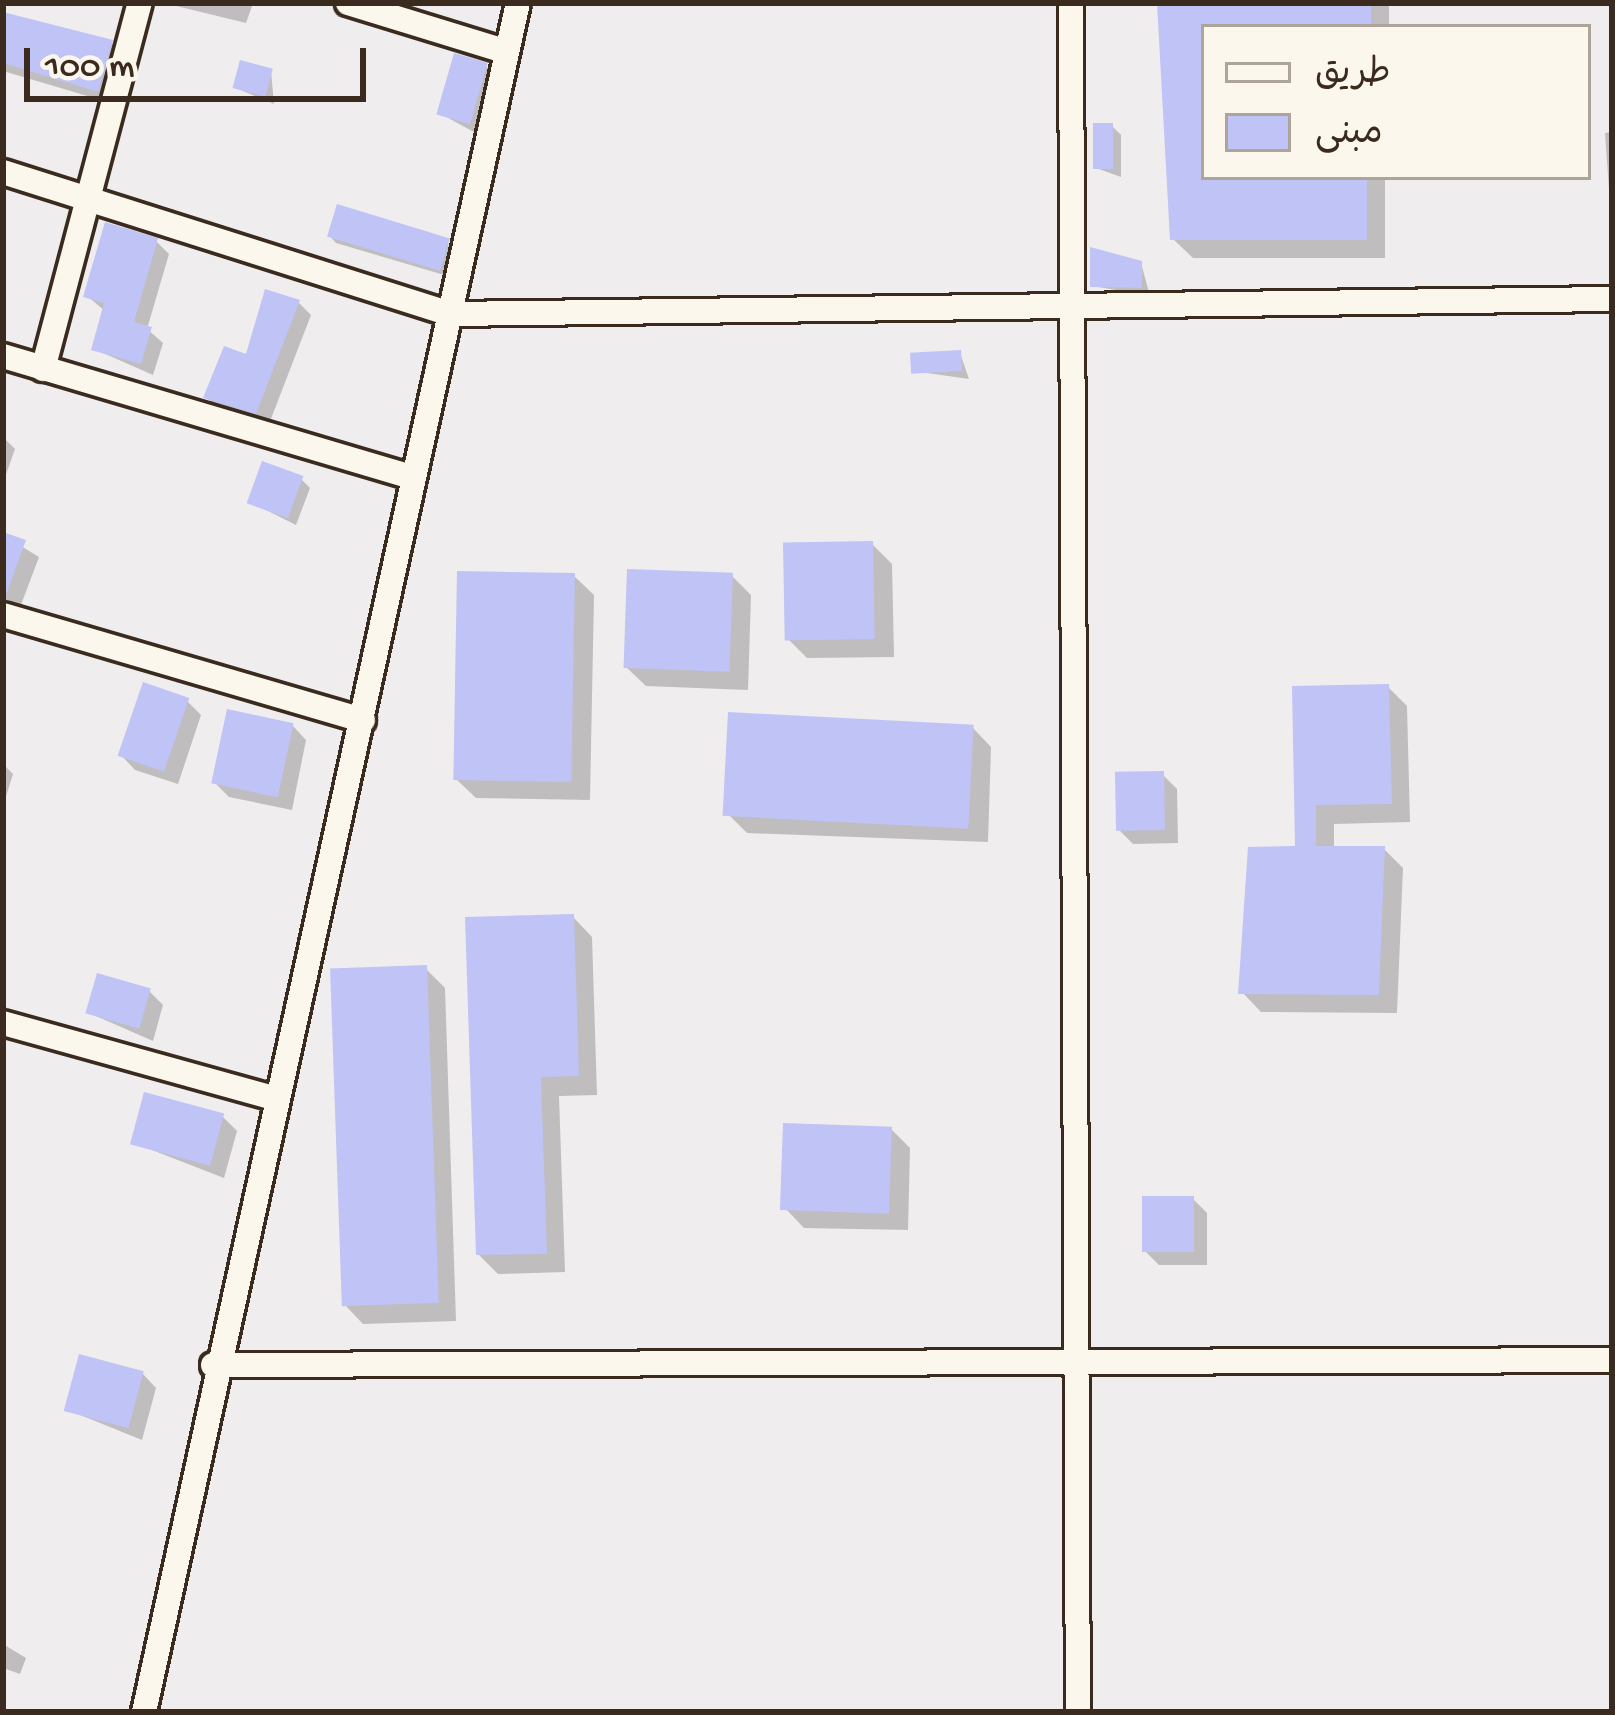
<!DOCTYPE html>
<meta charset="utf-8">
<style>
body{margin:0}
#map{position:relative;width:1615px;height:1715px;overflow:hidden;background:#efedee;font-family:"Gochi Hand","Playpen Sans Arabic",sans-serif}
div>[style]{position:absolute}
.shadow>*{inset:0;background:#0003}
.building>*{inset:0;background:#bfc3f5;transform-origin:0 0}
.roads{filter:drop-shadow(3px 0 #3b2a1e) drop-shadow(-3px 0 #3b2a1e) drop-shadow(0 3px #3b2a1e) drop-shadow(0 -3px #3b2a1e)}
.street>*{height:24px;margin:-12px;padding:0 12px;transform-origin:12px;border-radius:12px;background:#fbf7ec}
span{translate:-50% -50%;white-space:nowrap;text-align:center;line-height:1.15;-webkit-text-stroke:9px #fbf7ec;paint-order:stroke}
.frame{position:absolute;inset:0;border:6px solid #3b2a1e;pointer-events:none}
.legend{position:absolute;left:1201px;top:24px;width:390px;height:156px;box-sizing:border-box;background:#fbf7ec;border:3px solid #aea59a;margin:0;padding:15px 21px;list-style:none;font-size:36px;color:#3b2a1e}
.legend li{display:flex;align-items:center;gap:24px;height:60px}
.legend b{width:60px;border:3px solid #aea59a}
.scale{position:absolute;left:24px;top:48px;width:342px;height:54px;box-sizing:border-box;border:6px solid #3b2a1e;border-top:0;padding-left:15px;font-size:36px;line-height:42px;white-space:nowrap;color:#3b2a1e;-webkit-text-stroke:9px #fbf7ec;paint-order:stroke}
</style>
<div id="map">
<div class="shadow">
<div style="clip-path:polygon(164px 3px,250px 3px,252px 6px,246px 23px)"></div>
<div style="clip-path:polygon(1161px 3px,1389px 3px,1389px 27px,1204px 27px,1204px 177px,1385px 177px,1385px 258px,1193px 258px,1173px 239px)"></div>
<div style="clip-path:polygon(3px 14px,112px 43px,125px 56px,111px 103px,3px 71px)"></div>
<div style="clip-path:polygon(486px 66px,500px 80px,483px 137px,439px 113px)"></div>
<div style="clip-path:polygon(271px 71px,274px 104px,236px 88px)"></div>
<div style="clip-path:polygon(1112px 126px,1121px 135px,1121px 177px,1096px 168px)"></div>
<div style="clip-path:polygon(1612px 132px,1612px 232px,1605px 133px)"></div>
<div style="clip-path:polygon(328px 234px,448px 241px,451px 277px,336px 243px)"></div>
<div style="clip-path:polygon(156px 241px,169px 254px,147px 329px,163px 343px,153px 375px,94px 349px,105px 311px,87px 296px)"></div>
<div style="clip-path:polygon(1141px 263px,1150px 296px,1093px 286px)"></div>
<div style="clip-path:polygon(298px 302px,311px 315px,269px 424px,219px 410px,207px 397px)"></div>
<div style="clip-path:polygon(960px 353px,969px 379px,913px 371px)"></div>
<div style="clip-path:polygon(3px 437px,15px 449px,3px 483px)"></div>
<div style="clip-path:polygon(301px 479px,310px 488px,296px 525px,250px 502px)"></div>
<div style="clip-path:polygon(3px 535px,39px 557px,21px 605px,3px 598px)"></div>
<div style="clip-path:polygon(872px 544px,892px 564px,894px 657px,807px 658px,788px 639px)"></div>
<div style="clip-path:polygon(574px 576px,594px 595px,590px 800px,476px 798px,456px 779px)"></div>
<div style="clip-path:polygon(732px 576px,751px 595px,748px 690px,646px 686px,626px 667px)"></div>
<div style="clip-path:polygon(1388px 687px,1407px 706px,1410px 822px,1334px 824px,1334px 849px,1384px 849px,1403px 868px,1397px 1013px,1261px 1012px,1242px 992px,1298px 849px,1295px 689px)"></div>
<div style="clip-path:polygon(187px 701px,201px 715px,178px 784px,135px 770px,121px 755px)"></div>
<div style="clip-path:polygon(292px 725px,306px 740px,292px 810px,229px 797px,215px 783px)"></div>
<div style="clip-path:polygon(973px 728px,991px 747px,988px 842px,747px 833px,729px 815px)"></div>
<div style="clip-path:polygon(3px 764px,13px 774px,3px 806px)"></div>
<div style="clip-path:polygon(1162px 774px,1177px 789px,1178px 843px,1133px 844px,1119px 830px)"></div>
<div style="clip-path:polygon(573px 917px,592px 937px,597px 1095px,559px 1096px,565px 1272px,498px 1274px,478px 1254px)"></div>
<div style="clip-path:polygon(425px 968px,445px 988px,456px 1321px,363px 1324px,344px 1304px)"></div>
<div style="clip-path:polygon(149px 991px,163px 1005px,153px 1041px,89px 1013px)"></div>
<div style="clip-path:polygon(223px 1117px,237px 1131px,224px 1178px,134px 1143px)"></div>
<div style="clip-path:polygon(891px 1129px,910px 1148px,908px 1230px,804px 1228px,785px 1208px)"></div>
<div style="clip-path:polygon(1193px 1199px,1207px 1213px,1207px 1265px,1159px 1265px,1145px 1251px)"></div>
<div style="clip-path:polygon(142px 1373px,156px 1388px,142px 1440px,68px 1410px)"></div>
<div style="clip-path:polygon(3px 1644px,26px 1658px,20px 1674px,3px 1668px)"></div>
</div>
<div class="building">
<div style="clip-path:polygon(1157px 3px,1371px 3px,1371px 27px,1204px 27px,1204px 177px,1367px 177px,1367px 240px,1170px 240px)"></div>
<div style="clip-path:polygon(3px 12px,113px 40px,98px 92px,3px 63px)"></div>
<div style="left:454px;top:53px;width:35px;height:64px;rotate:16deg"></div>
<div style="left:240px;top:60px;width:34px;height:29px;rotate:15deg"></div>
<div style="left:1093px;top:123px;width:20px;height:46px"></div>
<div style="left:337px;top:204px;width:118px;height:34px;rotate:17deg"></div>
<div style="clip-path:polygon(105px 222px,158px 238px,134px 322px,152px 327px,141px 364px,91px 350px,104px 303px,83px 297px)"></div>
<div style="clip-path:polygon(1090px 247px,1142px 261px,1142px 288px,1090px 287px)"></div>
<div style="clip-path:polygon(265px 289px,300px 300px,256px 414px,203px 398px,224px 346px,246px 354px)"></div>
<div style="left:961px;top:350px;width:21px;height:51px;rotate:87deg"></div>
<div style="left:262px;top:461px;width:44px;height:45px;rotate:20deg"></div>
<div style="clip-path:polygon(3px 532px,26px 540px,5px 598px,3px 597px)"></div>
<div style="left:873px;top:541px;width:98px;height:90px;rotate:89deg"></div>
<div style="left:627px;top:569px;width:106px;height:99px;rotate:2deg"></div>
<div style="left:457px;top:571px;width:118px;height:209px;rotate:1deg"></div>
<div style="left:143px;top:682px;width:49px;height:78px;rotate:19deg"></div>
<div style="clip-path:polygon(1389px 684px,1392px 804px,1316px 805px,1316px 846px,1385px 846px,1379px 995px,1238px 994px,1248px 847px,1295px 846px,1292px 686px)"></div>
<div style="left:227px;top:709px;width:68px;height:76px;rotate:12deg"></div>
<div style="left:728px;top:712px;width:246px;height:104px;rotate:3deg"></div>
<div style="left:1164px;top:771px;width:59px;height:49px;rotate:89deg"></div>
<div style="clip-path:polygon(574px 914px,579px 1076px,541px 1077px,547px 1254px,476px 1255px,465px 917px)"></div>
<div style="left:427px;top:965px;width:338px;height:97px;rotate:88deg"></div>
<div style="left:97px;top:973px;width:56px;height:42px;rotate:16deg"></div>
<div style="left:144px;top:1092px;width:83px;height:54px;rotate:15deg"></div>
<div style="left:783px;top:1123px;width:109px;height:87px;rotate:2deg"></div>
<div style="left:1142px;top:1196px;width:52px;height:56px"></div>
<div style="left:79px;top:1354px;width:67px;height:59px;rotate:15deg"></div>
</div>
<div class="roads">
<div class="street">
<div style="left:348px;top:3px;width:166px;rotate:17.1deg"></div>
<div style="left:1071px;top:3px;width:1709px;rotate:89.77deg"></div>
<div style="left:3px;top:172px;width:469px;rotate:17.6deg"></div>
<div style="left:450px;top:314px;width:1162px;rotate:-0.74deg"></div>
<div style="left:3px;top:356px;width:422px;rotate:16.5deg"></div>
<div style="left:43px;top:369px;width:379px;rotate:-75.2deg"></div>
<div style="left:3px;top:615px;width:375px;rotate:16.3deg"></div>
<div style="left:3px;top:1023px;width:280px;rotate:15.5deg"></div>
<div style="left:213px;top:1365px;width:1399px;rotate:-0.2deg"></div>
<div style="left:144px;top:1712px;width:1749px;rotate:-77.66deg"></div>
</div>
</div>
<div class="frame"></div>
<ul class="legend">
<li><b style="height:15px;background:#fbf7ec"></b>طريق</li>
<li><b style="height:33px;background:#bfc3f5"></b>مبنى</li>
</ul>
<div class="scale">100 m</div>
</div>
